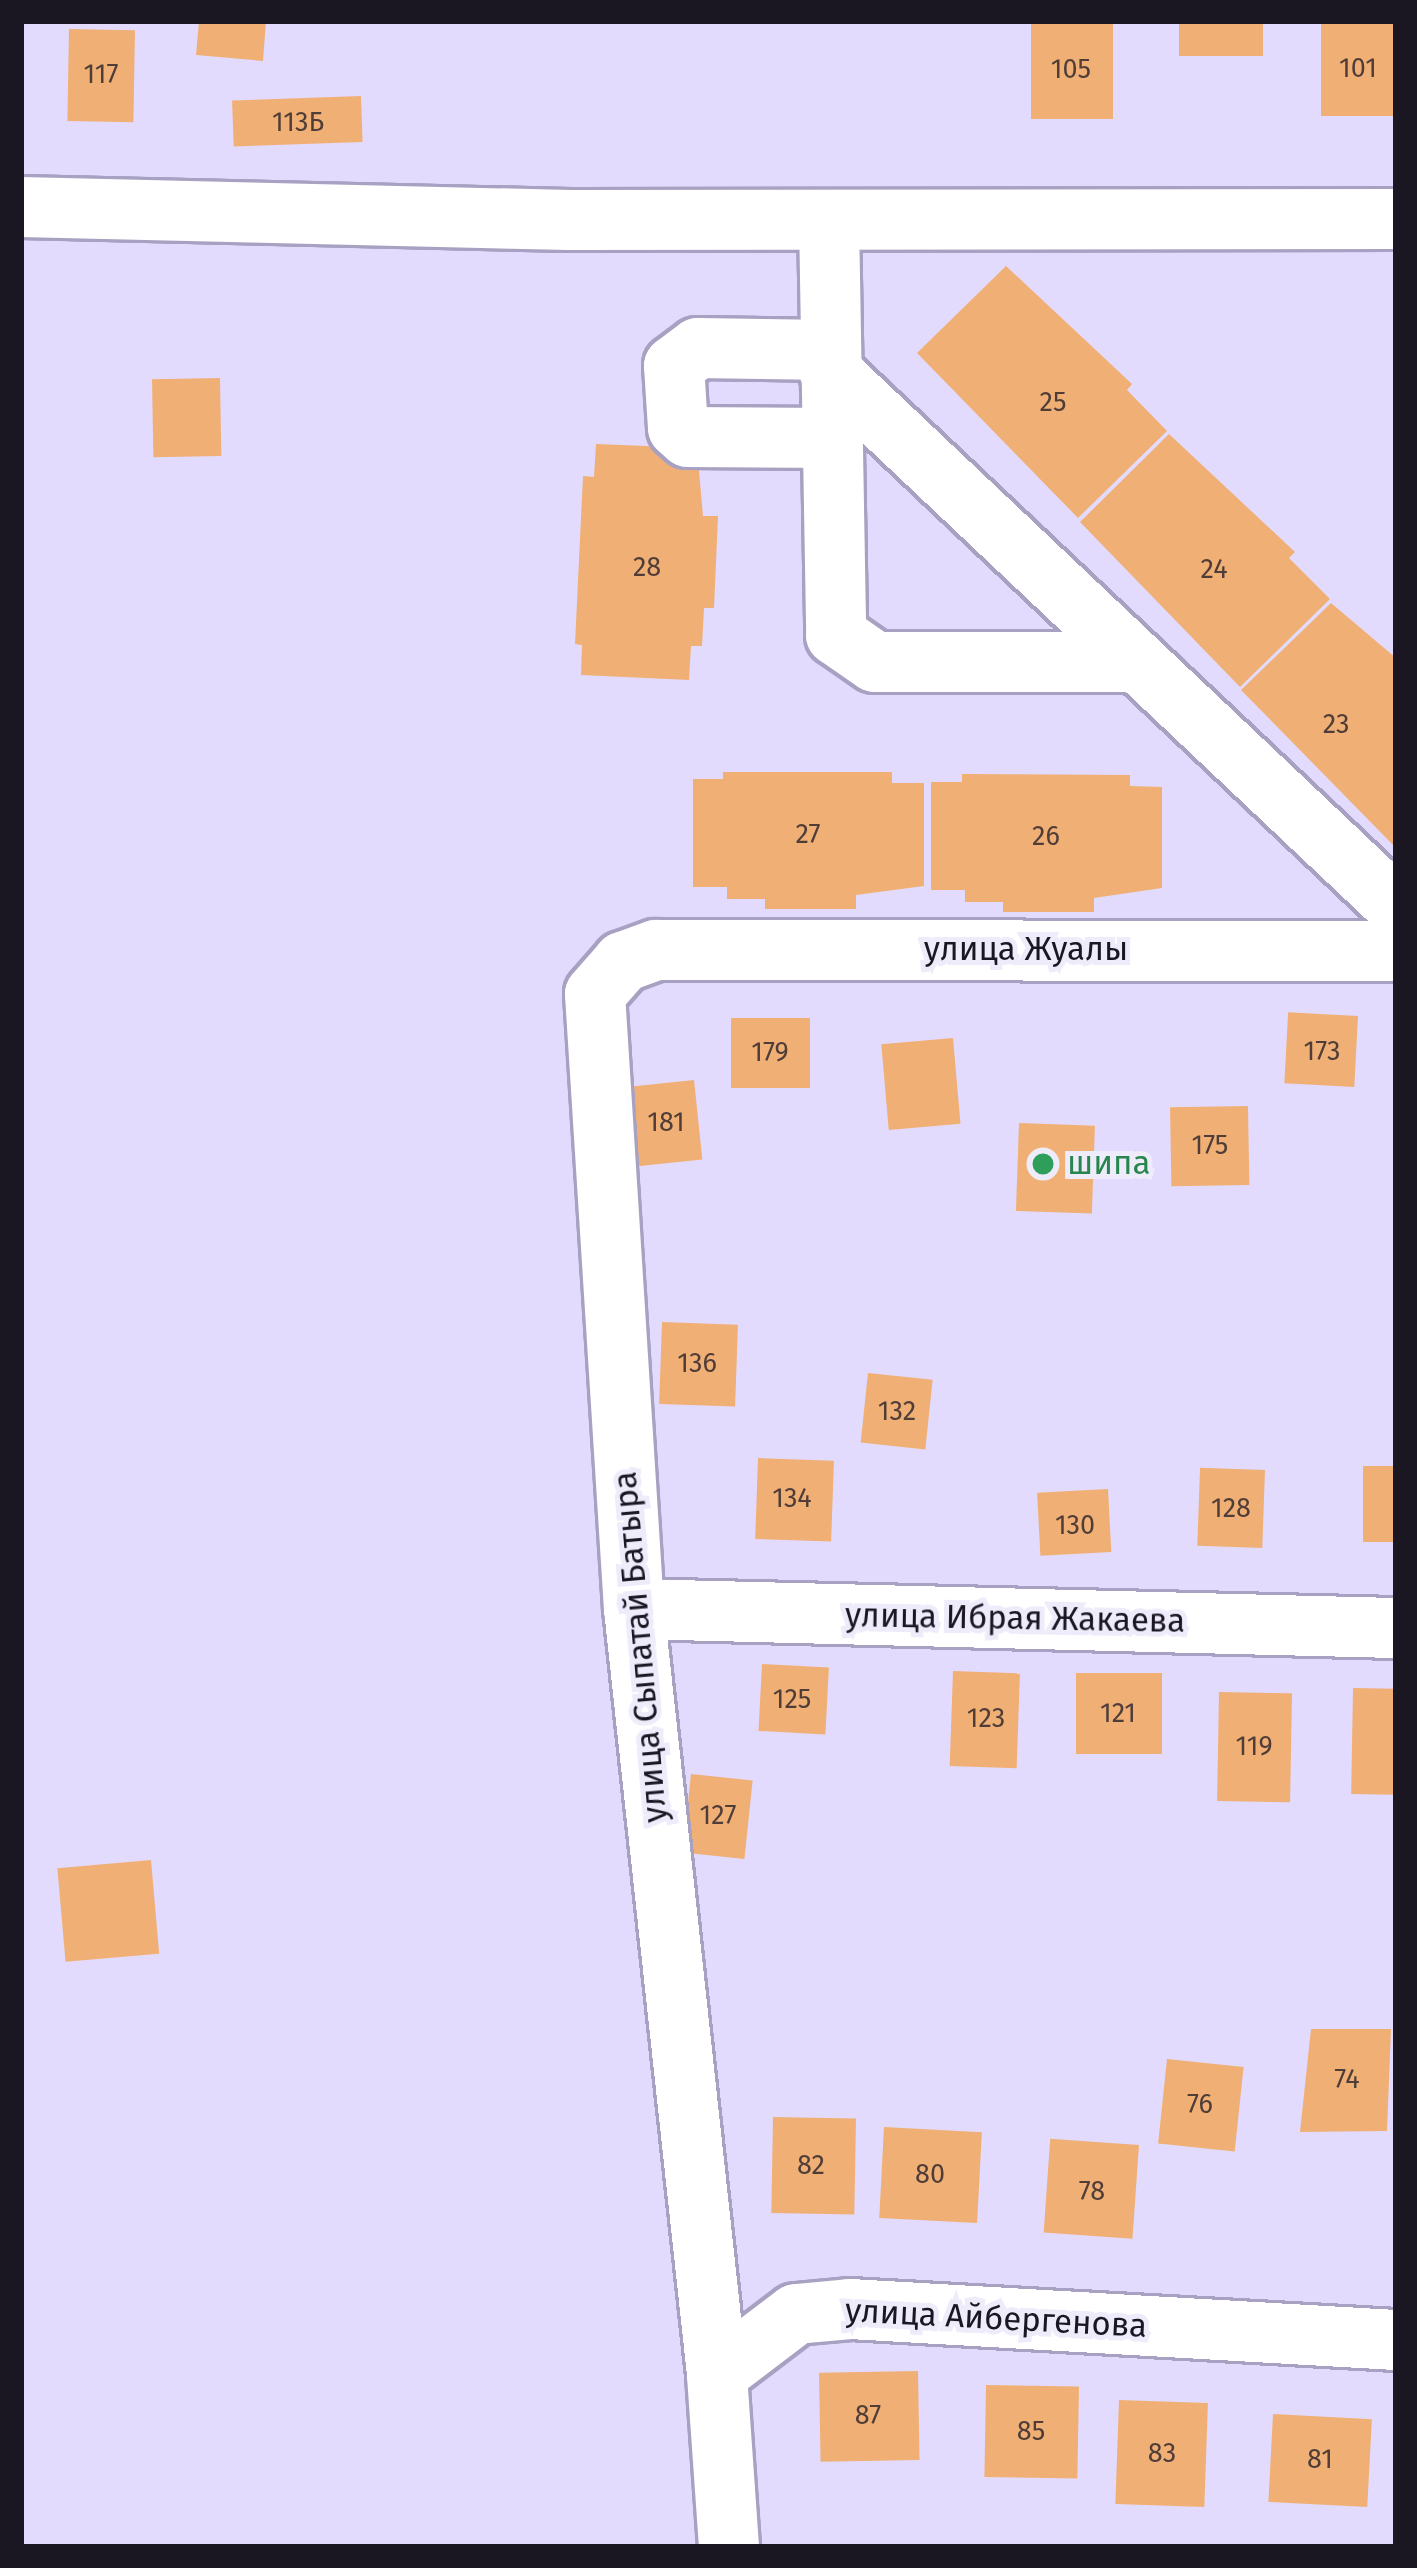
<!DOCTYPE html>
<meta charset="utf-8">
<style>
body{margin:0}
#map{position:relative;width:1417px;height:2568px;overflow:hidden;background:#e2dbfe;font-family:"Fira Sans",sans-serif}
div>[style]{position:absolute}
.building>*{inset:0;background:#f0b075;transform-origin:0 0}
.roads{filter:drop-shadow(3px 0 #a8a1c2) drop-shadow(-3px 0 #a8a1c2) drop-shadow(0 3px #a8a1c2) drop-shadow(0 -3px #a8a1c2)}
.minor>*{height:60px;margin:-30px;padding:0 30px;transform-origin:30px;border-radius:30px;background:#fff}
.dots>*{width:33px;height:33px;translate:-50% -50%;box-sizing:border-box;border:6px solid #eeebfa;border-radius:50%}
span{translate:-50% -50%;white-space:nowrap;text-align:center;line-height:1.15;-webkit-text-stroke:10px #eeebfa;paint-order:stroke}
.number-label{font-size:27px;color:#503d38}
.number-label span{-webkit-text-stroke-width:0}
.street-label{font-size:33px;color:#1a1723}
.leisure-label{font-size:33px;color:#27864d}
.left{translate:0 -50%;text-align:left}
.frame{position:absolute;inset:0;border:24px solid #1a1723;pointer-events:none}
</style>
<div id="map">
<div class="building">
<div style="clip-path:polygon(199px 21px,266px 21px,263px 61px,196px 55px)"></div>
<div style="left:1031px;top:21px;width:82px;height:98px"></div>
<div style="left:1179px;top:21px;width:84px;height:35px"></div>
<div style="left:1321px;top:21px;width:75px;height:95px"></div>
<div style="left:69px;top:29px;width:66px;height:92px;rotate:1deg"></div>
<div style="left:361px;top:96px;width:46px;height:129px;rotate:88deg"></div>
<div style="clip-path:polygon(1006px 266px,1132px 384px,1127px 390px,1167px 431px,1078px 518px,917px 353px)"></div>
<div style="left:220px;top:378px;width:78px;height:68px;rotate:89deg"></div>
<div style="clip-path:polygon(1169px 434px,1295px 552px,1289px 558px,1330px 599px,1240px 687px,1080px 522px)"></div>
<div style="clip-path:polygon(596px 444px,697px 448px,703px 516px,718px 516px,714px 608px,704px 608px,702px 646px,691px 646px,689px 680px,581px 675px,582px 645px,575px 644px,583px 476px,594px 477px)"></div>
<div style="clip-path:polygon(1331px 603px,1396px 658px,1396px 848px,1241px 690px)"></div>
<div style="clip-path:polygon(723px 772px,892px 772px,892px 783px,924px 783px,924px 886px,856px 895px,856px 909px,765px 909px,765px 899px,727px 899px,727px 887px,693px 887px,693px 779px,723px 779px)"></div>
<div style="clip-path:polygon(962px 774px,1130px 775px,1130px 786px,1162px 787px,1162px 888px,1094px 898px,1094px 912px,1003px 912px,1003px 902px,965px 902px,965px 890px,931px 890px,931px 782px,962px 782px)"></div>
<div style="left:1358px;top:1016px;width:71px;height:70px;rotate:93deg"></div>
<div style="left:731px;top:1018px;width:79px;height:70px"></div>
<div style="left:953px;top:1038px;width:86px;height:72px;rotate:85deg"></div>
<div style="left:694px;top:1080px;width:80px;height:65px;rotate:84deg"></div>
<div style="left:1248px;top:1106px;width:79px;height:78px;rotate:89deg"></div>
<div style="left:1019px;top:1123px;width:76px;height:88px;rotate:2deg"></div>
<div style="left:662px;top:1322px;width:76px;height:82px;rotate:2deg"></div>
<div style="left:868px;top:1373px;width:65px;height:70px;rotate:6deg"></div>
<div style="left:758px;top:1458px;width:76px;height:81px;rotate:2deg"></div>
<div style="left:1396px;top:1466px;width:76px;height:33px;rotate:90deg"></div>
<div style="left:1265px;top:1470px;width:78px;height:65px;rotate:92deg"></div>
<div style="left:1108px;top:1489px;width:63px;height:71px;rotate:87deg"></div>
<div style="left:762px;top:1664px;width:67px;height:67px;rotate:3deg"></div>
<div style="left:953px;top:1671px;width:67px;height:95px;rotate:2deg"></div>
<div style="left:1076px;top:1673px;width:86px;height:81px"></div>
<div style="left:1353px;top:1688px;width:43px;height:106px;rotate:1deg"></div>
<div style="left:1219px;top:1692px;width:73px;height:109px;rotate:1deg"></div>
<div style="left:691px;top:1774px;width:62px;height:79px;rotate:6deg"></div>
<div style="left:151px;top:1860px;width:94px;height:94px;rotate:85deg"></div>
<div style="clip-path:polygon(1311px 2029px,1391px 2029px,1387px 2131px,1300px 2132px)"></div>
<div style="left:1167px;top:2059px;width:77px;height:85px;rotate:6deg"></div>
<div style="left:773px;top:2117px;width:83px;height:96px;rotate:1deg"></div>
<div style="left:884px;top:2127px;width:98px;height:91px;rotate:3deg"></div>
<div style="left:1139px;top:2145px;width:94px;height:89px;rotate:94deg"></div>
<div style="left:918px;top:2371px;width:89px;height:99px;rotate:89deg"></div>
<div style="left:986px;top:2385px;width:93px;height:92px;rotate:1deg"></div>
<div style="left:1119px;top:2400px;width:89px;height:104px;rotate:2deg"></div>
<div style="left:1273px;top:2414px;width:99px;height:88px;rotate:3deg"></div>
</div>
<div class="roads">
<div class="minor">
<div style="left:21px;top:207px;width:549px;rotate:1.36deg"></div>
<div style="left:570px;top:220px;width:826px;rotate:-0.07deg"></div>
<div style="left:829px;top:220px;width:415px;rotate:89deg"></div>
<div style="left:836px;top:635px;width:47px;rotate:34.7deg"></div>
<div style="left:875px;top:662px;width:262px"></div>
<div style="left:829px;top:350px;width:131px;rotate:-179.1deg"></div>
<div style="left:698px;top:348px;width:30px;rotate:143deg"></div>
<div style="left:674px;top:366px;width:62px;rotate:86.3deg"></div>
<div style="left:678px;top:428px;width:13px;rotate:42deg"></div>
<div style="left:688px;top:437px;width:141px;rotate:0.4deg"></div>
<div style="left:829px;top:370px;width:780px;rotate:43.39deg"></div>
<div style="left:634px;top:1609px;width:762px;rotate:1.43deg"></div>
<div style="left:717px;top:2374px;width:769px;rotate:-96.19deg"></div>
<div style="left:634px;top:1609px;width:616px;rotate:-93.63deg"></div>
<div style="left:595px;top:994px;width:43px;rotate:-48.8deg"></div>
<div style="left:623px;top:962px;width:35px;rotate:-20deg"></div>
<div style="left:656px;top:950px;width:740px;rotate:0.08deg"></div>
<div style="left:729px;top:2547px;width:173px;rotate:-94deg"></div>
<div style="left:717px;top:2374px;width:99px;rotate:-37.2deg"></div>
<div style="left:796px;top:2314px;width:54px;rotate:-5.3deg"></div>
<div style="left:850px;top:2309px;width:547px;rotate:3.25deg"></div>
</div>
</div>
<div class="dots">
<div style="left:1043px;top:1164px;background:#2e9e5b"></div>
</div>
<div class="number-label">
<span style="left:1358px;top:69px">101</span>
<span style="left:1071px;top:70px">105</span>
<span style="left:101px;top:75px">117</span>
<span style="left:298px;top:123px">113Б</span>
<span style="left:1053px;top:403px">25</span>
<span style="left:647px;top:568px">28</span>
<span style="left:1214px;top:570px">24</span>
<span style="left:1336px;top:725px">23</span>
<span style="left:808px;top:835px">27</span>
<span style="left:1046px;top:837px">26</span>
<span style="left:1322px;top:1052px">173</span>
<span style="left:770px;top:1053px">179</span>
<span style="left:666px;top:1123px">181</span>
<span style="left:1210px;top:1146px">175</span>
<span style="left:697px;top:1364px">136</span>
<span style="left:897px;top:1412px">132</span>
<span style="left:792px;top:1499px">134</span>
<span style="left:1231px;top:1509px">128</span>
<span style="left:1075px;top:1526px">130</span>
<span style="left:792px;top:1700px">125</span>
<span style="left:1118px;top:1714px">121</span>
<span style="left:986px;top:1719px">123</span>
<span style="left:1254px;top:1747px">119</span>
<span style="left:718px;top:1816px">127</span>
<span style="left:1347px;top:2080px">74</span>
<span style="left:1200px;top:2105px">76</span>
<span style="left:811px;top:2166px">82</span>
<span style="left:930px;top:2175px">80</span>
<span style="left:1092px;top:2192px">78</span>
<span style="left:868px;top:2416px">87</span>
<span style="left:1031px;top:2432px">85</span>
<span style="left:1162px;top:2454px">83</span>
<span style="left:1320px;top:2460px">81</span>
</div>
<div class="street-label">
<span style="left:1026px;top:950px">улица Жуалы</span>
<span style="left:1015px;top:1619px;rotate:1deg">улица Ибрая Жакаева</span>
<span style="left:641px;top:1647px;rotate:-95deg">улица Сыпатай Батыра</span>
<span style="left:996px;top:2319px;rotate:3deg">улица Айбергенова</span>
</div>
<div class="leisure-label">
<span class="left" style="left:1067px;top:1164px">шипа</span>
</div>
<div class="frame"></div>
</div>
